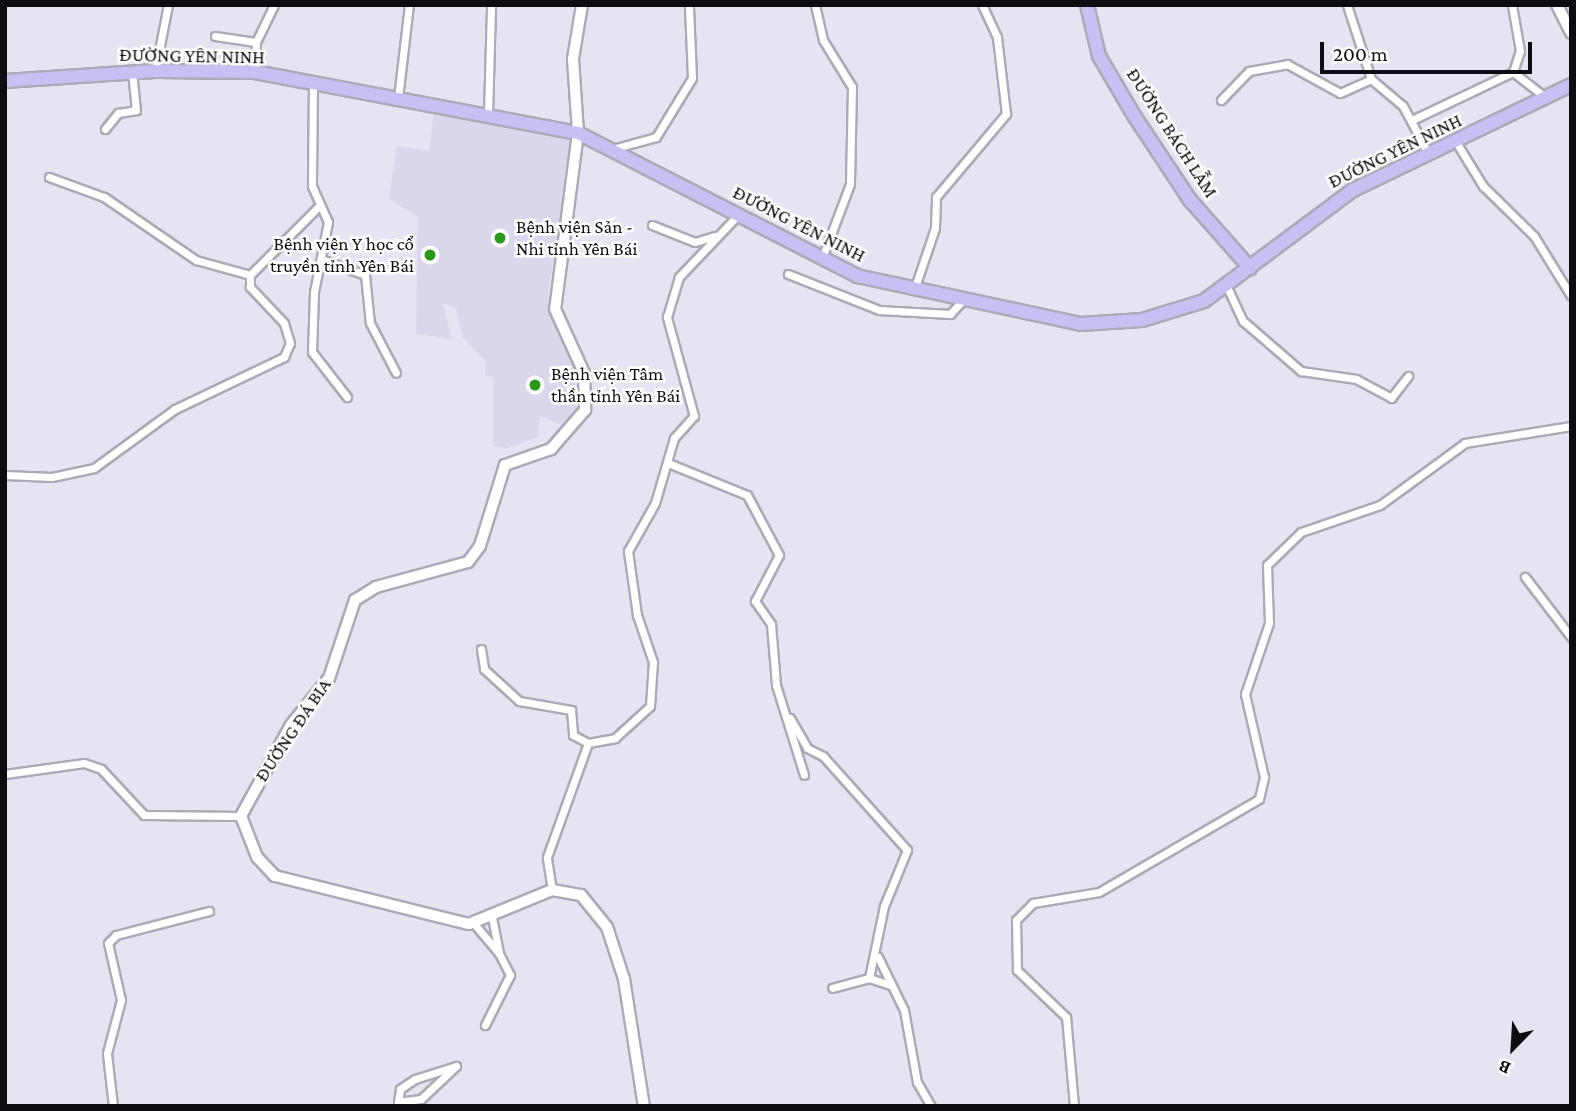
<!DOCTYPE html>
<meta charset="utf-8">
<style>
body{margin:0}
#map{position:relative;width:1576px;height:1111px;overflow:hidden;background:#e6e4f2;font-family:"Crimson Pro",serif}
div>[style]{position:absolute}
.built>*{inset:0;background:#dad7ec}
.roads{filter:drop-shadow(2px 0 #acaab7) drop-shadow(-2px 0 #acaab7) drop-shadow(0 2px #acaab7) drop-shadow(0 -2px #acaab7)}
.street>*{height:7px;margin:-3.5px;padding:0 3.5px;transform-origin:3.5px;border-radius:3.5px;background:#fff}
.secondary>*{height:10px;margin:-5px;padding:0 5px;transform-origin:5px;border-radius:5px;background:#fff}
.primary>*{height:12px;margin:-6px;padding:0 6px;transform-origin:6px;border-radius:6px;background:#c9bff2}
.dots>*{width:19px;height:19px;translate:-50% -50%;box-sizing:border-box;border:4px solid #fff;border-radius:50%}
span{translate:-50% -50%;white-space:nowrap;text-align:center;line-height:1.15;-webkit-text-stroke:5px #fff;paint-order:stroke}
.street-label{font-size:19px;color:#0d0d11}
.poi-label{font-size:19px;color:#0d0d11}
.left{translate:0 -50%;text-align:left}
.right{translate:-100% -50%;text-align:right}
.frame{position:absolute;inset:0;border:7px solid #0d0d11;pointer-events:none}
.north{position:absolute;left:1478px;top:1013px;width:70px;height:70px;-webkit-text-stroke:5px #fff;paint-order:stroke;rotate:204deg;font-size:19px;font-weight:700;line-height:28px;text-align:center;color:#0d0d11}
.north::after{content:'';display:block;margin:auto;width:24px;height:32px;background:#0d0d11;clip-path:polygon(50% 0,100% 100%,50% 72%,0 100%)}
.scale{position:absolute;left:1320px;top:42px;width:212px;height:32px;box-sizing:border-box;border:4px solid #0d0d11;border-top:0;padding-left:9px;font-size:21px;line-height:24px;white-space:nowrap;color:#0d0d11;-webkit-text-stroke:5px #fff;paint-order:stroke}
</style>
<div id="map">
<div class="built">
<div style="clip-path:polygon(434px 112px,572px 140px,548px 294px,576px 373px,577px 408px,561px 425px,540px 416px,538px 437px,508px 448px,493px 446px,493px 377px,485px 376px,486px 362px,462px 336px,456px 308px,443px 303px,452px 339px,416px 334px,418px 217px,389px 199px,397px 146px,429px 151px)"></div>
</div>
<div class="roads">
<div class="street">
<div style="left:815px;top:5px;width:36px;rotate:77deg"></div>
<div style="left:823px;top:40px;width:55px;rotate:58.3deg"></div>
<div style="left:852px;top:87px;width:97px;rotate:91.2deg"></div>
<div style="left:850px;top:184px;width:79px;rotate:110.7deg"></div>
<div style="left:1347px;top:5px;width:78px;rotate:72deg"></div>
<div style="left:215px;top:36px;width:41px;rotate:8.3deg"></div>
<div style="left:155px;top:71px;width:67px;rotate:-78.9deg"></div>
<div style="left:255px;top:72px;width:30px;rotate:-88deg"></div>
<div style="left:256px;top:42px;width:41px;rotate:-64.1deg"></div>
<div style="left:1513px;top:72px;width:41px;rotate:38deg"></div>
<div style="left:313px;top:83px;width:103px;rotate:90.6deg"></div>
<div style="left:312px;top:186px;width:39px;rotate:66deg"></div>
<div style="left:328px;top:222px;width:71px;rotate:101.3deg"></div>
<div style="left:314px;top:292px;width:60px;rotate:91.9deg"></div>
<div style="left:312px;top:352px;width:57px;rotate:52.1deg"></div>
<div style="left:398px;top:98px;width:94px;rotate:-83.3deg"></div>
<div style="left:1221px;top:100px;width:40px;rotate:-46deg"></div>
<div style="left:1249px;top:71px;width:39px;rotate:-10deg"></div>
<div style="left:1287px;top:64px;width:60px;rotate:28.7deg"></div>
<div style="left:1340px;top:93px;width:34px;rotate:-24deg"></div>
<div style="left:1371px;top:79px;width:42px;rotate:40.2deg"></div>
<div style="left:1403px;top:106px;width:53px;rotate:62deg"></div>
<div style="left:488px;top:115px;width:110px;rotate:-88.4deg"></div>
<div style="left:1412px;top:120px;width:112px;rotate:-25.4deg"></div>
<div style="left:1513px;top:72px;width:22px;rotate:-72deg"></div>
<div style="left:1520px;top:51px;width:47px;rotate:-99.9deg"></div>
<div style="left:105px;top:129px;width:21px;rotate:-51deg"></div>
<div style="left:118px;top:113px;width:18px;rotate:-9deg"></div>
<div style="left:136px;top:110px;width:38px;rotate:-96deg"></div>
<div style="left:1456px;top:142px;width:52px;rotate:58.5deg"></div>
<div style="left:1483px;top:186px;width:71px;rotate:44.4deg"></div>
<div style="left:1534px;top:236px;width:70px;rotate:58.3deg"></div>
<div style="left:616px;top:148px;width:41px;rotate:-15.4deg"></div>
<div style="left:656px;top:137px;width:69px;rotate:-58.6deg"></div>
<div style="left:692px;top:78px;width:73px;rotate:-92.4deg"></div>
<div style="left:49px;top:177px;width:59px;rotate:20deg"></div>
<div style="left:104px;top:197px;width:112px;rotate:34.4deg"></div>
<div style="left:196px;top:260px;width:56px;rotate:15.5deg"></div>
<div style="left:652px;top:225px;width:46px;rotate:21.6deg"></div>
<div style="left:695px;top:242px;width:21px;rotate:-17deg"></div>
<div style="left:321px;top:259px;width:47px;rotate:20deg"></div>
<div style="left:365px;top:275px;width:48px;rotate:84.1deg"></div>
<div style="left:370px;top:323px;width:56px;rotate:62.5deg"></div>
<div style="left:788px;top:274px;width:98px;rotate:21.6deg"></div>
<div style="left:879px;top:310px;width:71px;rotate:3.2deg"></div>
<div style="left:950px;top:314px;width:19px;rotate:-47deg"></div>
<div style="left:915px;top:287px;width:62px;rotate:-71.3deg"></div>
<div style="left:935px;top:228px;width:31px;rotate:-88deg"></div>
<div style="left:936px;top:197px;width:109px;rotate:-49.9deg"></div>
<div style="left:1006px;top:114px;width:78px;rotate:-96.7deg"></div>
<div style="left:997px;top:37px;width:35px;rotate:-115deg"></div>
<div style="left:1227px;top:287px;width:38px;rotate:65deg"></div>
<div style="left:1243px;top:321px;width:77px;rotate:40.8deg"></div>
<div style="left:1301px;top:371px;width:56px;rotate:8.3deg"></div>
<div style="left:1356px;top:379px;width:40px;rotate:28deg"></div>
<div style="left:1391px;top:398px;width:28px;rotate:-52deg"></div>
<div style="left:668px;top:463px;width:85px;rotate:22.1deg"></div>
<div style="left:747px;top:495px;width:68px;rotate:61.9deg"></div>
<div style="left:779px;top:555px;width:52px;rotate:117.6deg"></div>
<div style="left:755px;top:601px;width:28px;rotate:55deg"></div>
<div style="left:771px;top:624px;width:61px;rotate:85.3deg"></div>
<div style="left:776px;top:685px;width:94px;rotate:72.7deg"></div>
<div style="left:5px;top:475px;width:47px;rotate:2.4deg"></div>
<div style="left:52px;top:477px;width:43px;rotate:-12.1deg"></div>
<div style="left:94px;top:468px;width:100px;rotate:-36.1deg"></div>
<div style="left:175px;top:409px;width:121px;rotate:-25.5deg"></div>
<div style="left:284px;top:357px;width:15px;rotate:-67deg"></div>
<div style="left:290px;top:343px;width:21px;rotate:-107deg"></div>
<div style="left:284px;top:323px;width:50px;rotate:-133.4deg"></div>
<div style="left:250px;top:287px;width:12px;rotate:-90deg"></div>
<div style="left:250px;top:275px;width:99px;rotate:-45deg"></div>
<div style="left:1525px;top:577px;width:76px;rotate:52.5deg"></div>
<div style="left:481px;top:649px;width:20px;rotate:81deg"></div>
<div style="left:484px;top:669px;width:47px;rotate:42.4deg"></div>
<div style="left:519px;top:701px;width:53px;rotate:9.8deg"></div>
<div style="left:571px;top:710px;width:25px;rotate:85deg"></div>
<div style="left:573px;top:735px;width:17px;rotate:28deg"></div>
<div style="left:790px;top:718px;width:34px;rotate:60deg"></div>
<div style="left:807px;top:748px;width:18px;rotate:27deg"></div>
<div style="left:823px;top:756px;width:126px;rotate:48.2deg"></div>
<div style="left:907px;top:850px;width:61px;rotate:112.3deg"></div>
<div style="left:884px;top:906px;width:74px;rotate:101.8deg"></div>
<div style="left:869px;top:978px;width:38px;rotate:165deg"></div>
<div style="left:5px;top:774px;width:80px;rotate:-7.9deg"></div>
<div style="left:84px;top:763px;width:18px;rotate:19deg"></div>
<div style="left:101px;top:769px;width:63px;rotate:46.9deg"></div>
<div style="left:144px;top:815px;width:97px;rotate:0.6deg"></div>
<div style="left:552px;top:890px;width:33px;rotate:-99deg"></div>
<div style="left:547px;top:857px;width:121px;rotate:-70.2deg"></div>
<div style="left:588px;top:743px;width:27px;rotate:-10deg"></div>
<div style="left:615px;top:738px;width:47px;rotate:-42.4deg"></div>
<div style="left:650px;top:706px;width:44px;rotate:-86.1deg"></div>
<div style="left:653px;top:662px;width:50px;rotate:-108.8deg"></div>
<div style="left:637px;top:615px;width:65px;rotate:-98deg"></div>
<div style="left:628px;top:551px;width:55px;rotate:-60.6deg"></div>
<div style="left:655px;top:503px;width:68px;rotate:-73.7deg"></div>
<div style="left:674px;top:438px;width:30px;rotate:-48deg"></div>
<div style="left:694px;top:416px;width:103px;rotate:-105.3deg"></div>
<div style="left:667px;top:317px;width:42px;rotate:-73.3deg"></div>
<div style="left:679px;top:277px;width:86px;rotate:-46.4deg"></div>
<div style="left:476px;top:926px;width:35px;rotate:50deg"></div>
<div style="left:499px;top:953px;width:37px;rotate:-101deg"></div>
<div style="left:878px;top:957px;width:59px;rotate:63.9deg"></div>
<div style="left:904px;top:1010px;width:73px;rotate:79.8deg"></div>
<div style="left:917px;top:1082px;width:28px;rotate:60deg"></div>
<div style="left:869px;top:978px;width:22px;rotate:18deg"></div>
<div style="left:485px;top:1025px;width:56px;rotate:-63.4deg"></div>
<div style="left:510px;top:975px;width:25px;rotate:-117deg"></div>
<div style="left:456px;top:1066px;width:48px;rotate:136.7deg"></div>
<div style="left:421px;top:1099px;width:23px;rotate:173deg"></div>
<div style="left:398px;top:1102px;width:13px;rotate:-81deg"></div>
<div style="left:400px;top:1089px;width:18px;rotate:-34deg"></div>
<div style="left:415px;top:1079px;width:43px;rotate:-17.6deg"></div>
<div style="left:113px;top:1106px;width:53px;rotate:-96.5deg"></div>
<div style="left:107px;top:1053px;width:55px;rotate:-75.2deg"></div>
<div style="left:121px;top:1000px;width:58px;rotate:-102.8deg"></div>
<div style="left:108px;top:943px;width:11px;rotate:-45deg"></div>
<div style="left:116px;top:935px;width:96px;rotate:-14.5deg"></div>
<div style="left:1074px;top:1106px;width:89px;rotate:-95.1deg"></div>
<div style="left:1066px;top:1017px;width:68px;rotate:-136.2deg"></div>
<div style="left:1017px;top:970px;width:50px;rotate:-91.1deg"></div>
<div style="left:1016px;top:920px;width:24px;rotate:-45deg"></div>
<div style="left:1033px;top:903px;width:67px;rotate:-9.5deg"></div>
<div style="left:1099px;top:892px;width:185px;rotate:-30.2deg"></div>
<div style="left:1259px;top:799px;width:23px;rotate:-77deg"></div>
<div style="left:1264px;top:777px;width:85px;rotate:-102.9deg"></div>
<div style="left:1245px;top:694px;width:75px;rotate:-71.3deg"></div>
<div style="left:1269px;top:623px;width:58px;rotate:-92deg"></div>
<div style="left:1267px;top:565px;width:47px;rotate:-44.1deg"></div>
<div style="left:1301px;top:532px;width:83px;rotate:-18.9deg"></div>
<div style="left:1380px;top:505px;width:105px;rotate:-36.1deg"></div>
<div style="left:1465px;top:443px;width:107px;rotate:-9.1deg"></div>
</div>
<div class="secondary">
<div style="left:582px;top:5px;width:55px;rotate:99.5deg"></div>
<div style="left:573px;top:59px;width:74px;rotate:86.1deg"></div>
<div style="left:578px;top:133px;width:177px;rotate:97.4deg"></div>
<div style="left:555px;top:309px;width:70px;rotate:65.6deg"></div>
<div style="left:584px;top:373px;width:37px;rotate:88deg"></div>
<div style="left:585px;top:410px;width:52px;rotate:131.1deg"></div>
<div style="left:551px;top:449px;width:49px;rotate:160.8deg"></div>
<div style="left:505px;top:465px;width:85px;rotate:107.2deg"></div>
<div style="left:480px;top:546px;width:20px;rotate:127deg"></div>
<div style="left:468px;top:562px;width:95px;rotate:164.8deg"></div>
<div style="left:376px;top:587px;width:25px;rotate:148deg"></div>
<div style="left:355px;top:600px;width:82px;rotate:108.4deg"></div>
<div style="left:329px;top:678px;width:60px;rotate:129deg"></div>
<div style="left:291px;top:725px;width:104px;rotate:118.8deg"></div>
<div style="left:241px;top:816px;width:44px;rotate:68.7deg"></div>
<div style="left:257px;top:857px;width:26px;rotate:47deg"></div>
<div style="left:275px;top:876px;width:200px;rotate:13.9deg"></div>
<div style="left:469px;top:924px;width:90px;rotate:-22.3deg"></div>
<div style="left:552px;top:890px;width:29px;rotate:10deg"></div>
<div style="left:581px;top:895px;width:41px;rotate:50.9deg"></div>
<div style="left:607px;top:927px;width:55px;rotate:71.9deg"></div>
<div style="left:624px;top:979px;width:129px;rotate:81.1deg"></div>
<div style="left:1557px;top:5px;width:31px;rotate:63deg"></div>
</div>
<div class="primary">
<div style="left:1087px;top:5px;width:52px;rotate:76.8deg"></div>
<div style="left:1099px;top:56px;width:71px;rotate:59.5deg"></div>
<div style="left:1135px;top:117px;width:100px;rotate:56.5deg"></div>
<div style="left:1190px;top:200px;width:91px;rotate:48.6deg"></div>
<div style="left:5px;top:81px;width:150px;rotate:-3.8deg"></div>
<div style="left:155px;top:71px;width:100px;rotate:0.6deg"></div>
<div style="left:255px;top:72px;width:329px;rotate:10.7deg"></div>
<div style="left:578px;top:133px;width:314px;rotate:27.1deg"></div>
<div style="left:857px;top:276px;width:229px;rotate:12.1deg"></div>
<div style="left:1081px;top:324px;width:61px;rotate:-3.8deg"></div>
<div style="left:1142px;top:320px;width:65px;rotate:-17deg"></div>
<div style="left:1204px;top:301px;width:186px;rotate:-36.7deg"></div>
<div style="left:1353px;top:190px;width:242px;rotate:-25.7deg"></div>
</div>
</div>
<div class="dots">
<div style="left:500px;top:238px;background:#2c961f"></div>
<div style="left:430px;top:255px;background:#2c961f"></div>
<div style="left:535px;top:385px;background:#2c961f"></div>
</div>
<div class="street-label">
<span style="left:192px;top:56px;rotate:1deg">ĐƯỜNG YÊN NINH</span>
<span style="left:1172px;top:133px;rotate:57deg">ĐƯỜNG BÁCH LẪM</span>
<span style="left:1395px;top:151px;rotate:-26deg">ĐƯỜNG YÊN NINH</span>
<span style="left:799px;top:224px;rotate:27deg">ĐƯỜNG YÊN NINH</span>
<span style="left:293px;top:730px;rotate:-56deg">ĐƯỜNG ĐÁ BIA</span>
</div>
<div class="poi-label">
<span class="left" style="left:516px;top:238px">Bệnh viện Sản -<br>Nhi tỉnh Yên Bái</span>
<span class="right" style="left:414px;top:255px">Bệnh viện Y học cổ<br>truyền tỉnh Yên Bái</span>
<span class="left" style="left:551px;top:385px">Bệnh viện Tâm<br>thần tỉnh Yên Bái</span>
</div>
<div class="frame"></div>
<div class="north">B</div>
<div class="scale">200 m</div>
</div>
